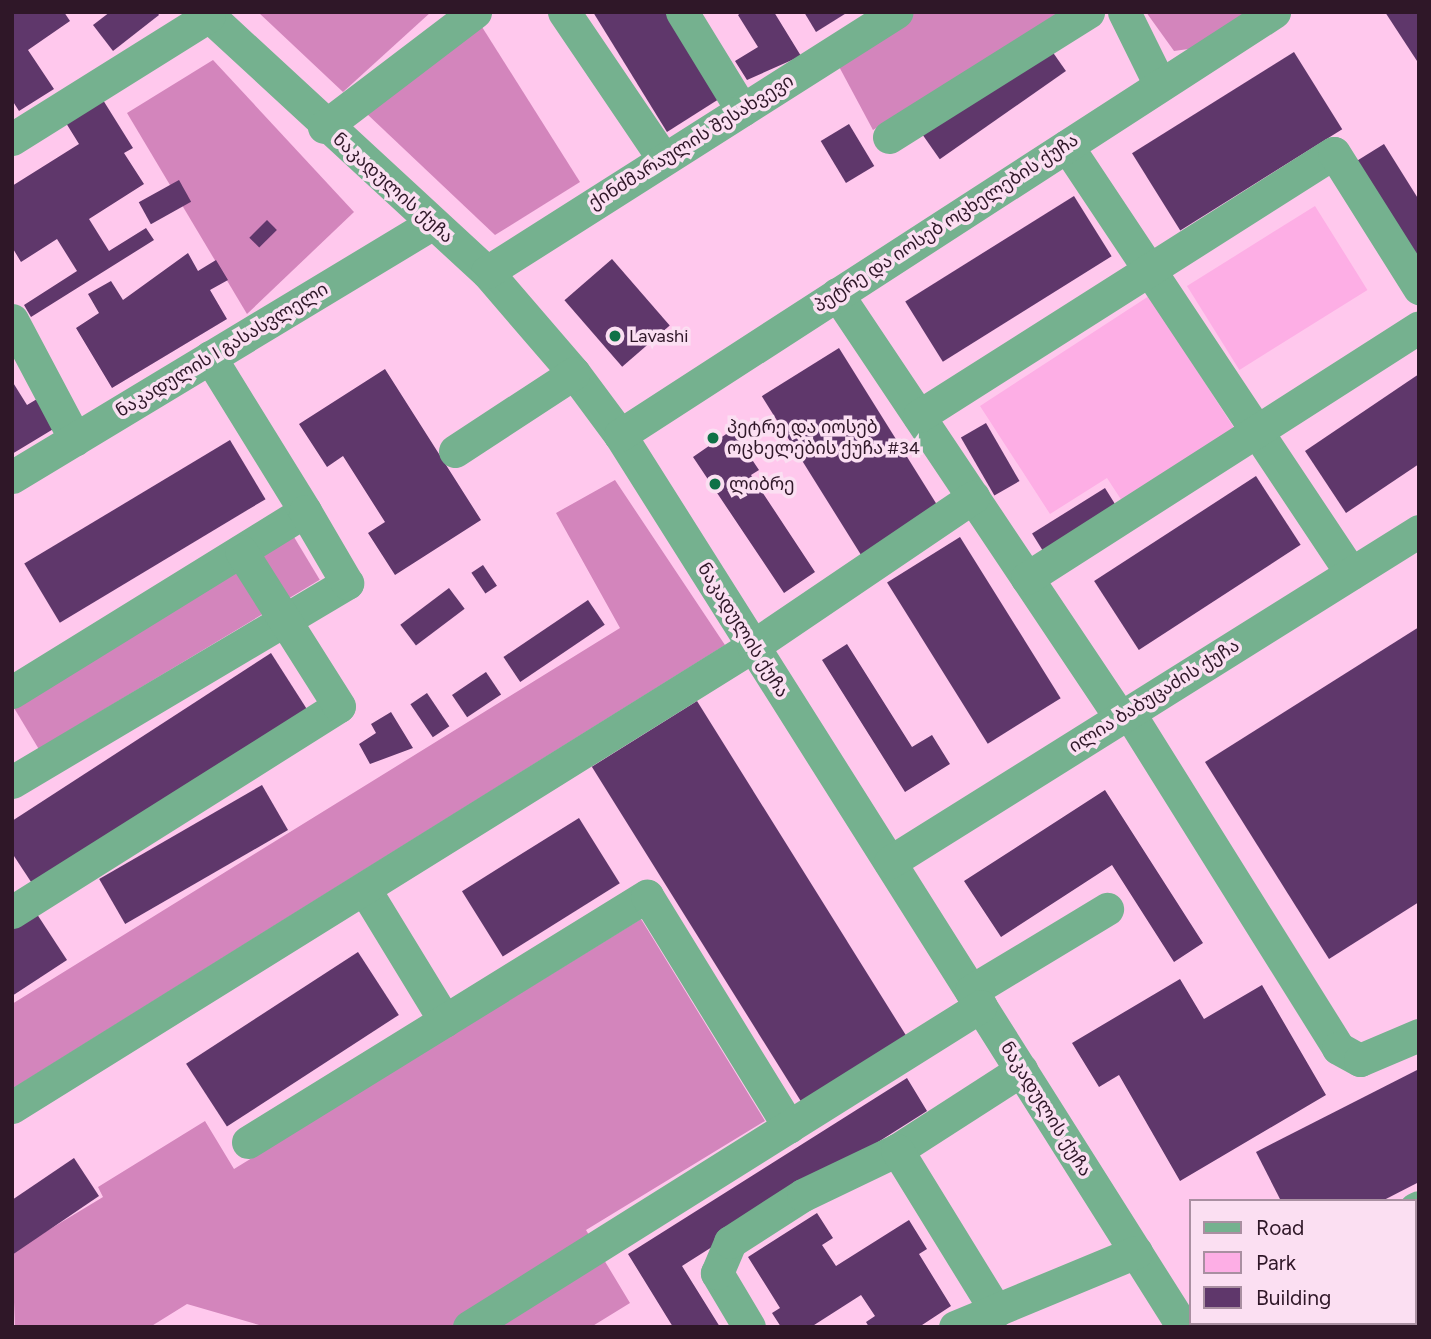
<!DOCTYPE html>
<meta charset="utf-8">
<style>
body{margin:0}
#map{position:relative;width:1431px;height:1339px;overflow:hidden;background:#ffc8ed;font-family:Figtree,"Noto Sans Georgian",sans-serif}
div>[style]{position:absolute}
.green>*{inset:0;background:#fdaee5;transform-origin:0 0}
.forest>*{inset:0;background:#d385bc;transform-origin:0 0}
.building>*{inset:0;background:#5f376b;transform-origin:0 0}
.minor>*{height:33px;margin:-16.5px;padding:0 16.5px;transform-origin:16.5px;border-radius:16.5px;background:#75b18f}
.dots>*{width:19px;height:19px;translate:-50% -50%;box-sizing:border-box;border:4px solid #fbdff2;border-radius:50%}
span{translate:-50% -50%;white-space:nowrap;text-align:center;line-height:1.15;-webkit-text-stroke:7px #fbdff2;paint-order:stroke}
.street-label{font-size:18px;color:#2f1728}
.poi-label{font-size:18px;color:#2f1728}
.left{translate:0 -50%;text-align:left}
.frame{position:absolute;inset:0;border:14px solid #2f1728;pointer-events:none}
.legend{position:absolute;left:1189px;top:1199px;width:228px;height:126px;box-sizing:border-box;background:#fbdff2;border:2px solid #a98fa1;margin:0;padding:9px 12px;list-style:none;font-size:21px;color:#2f1728}
.legend li{display:flex;align-items:center;gap:14px;height:35px}
.legend b{width:35px;border:2px solid #a98fa1}
</style>
<div id="map">
<div class="green">
<div style="left:1315px;top:206px;width:99px;height:151px;rotate:58deg"></div>
<div style="clip-path:polygon(1149px 296px,1236px 431px,1124px 504px,1107px 478px,1050px 514px,980px 406px)"></div>
</div>
<div class="forest">
<div style="clip-path:polygon(258px 12px,431px 12px,343px 92px)"></div>
<div style="clip-path:polygon(916px 12px,1069px 12px,873px 130px,836px 61px)"></div>
<div style="clip-path:polygon(1146px 12px,1252px 12px,1196px 48px,1174px 51px)"></div>
<div style="clip-path:polygon(477px 19px,580px 182px,495px 235px,366px 113px)"></div>
<div style="clip-path:polygon(213px 60px,354px 212px,247px 314px,127px 113px)"></div>
<div style="clip-path:polygon(615px 480px,725px 645px,12px 1089px,12px 1004px,620px 628px,556px 513px)"></div>
<div style="left:294px;top:537px;width:50px;height:328px;rotate:59deg"></div>
<div style="clip-path:polygon(641px 919px,765px 1121px,586px 1230px,630px 1303px,591px 1327px,266px 1327px,187px 1304px,150px 1327px,15px 1327px,12px 1252px,103px 1197px,98px 1187px,205px 1121px,234px 1169px)"></div>
</div>
<div class="building">
<div style="clip-path:polygon(12px 12px,64px 12px,70px 21px,28px 50px,54px 89px,19px 111px,12px 100px)"></div>
<div style="clip-path:polygon(110px 12px,157px 12px,159px 15px,113px 51px,93px 25px)"></div>
<div style="clip-path:polygon(593px 12px,665px 12px,719px 99px,667px 132px)"></div>
<div style="clip-path:polygon(742px 12px,774px 12px,801px 56px,747px 80px,735px 61px,758px 47px,738px 15px)"></div>
<div style="clip-path:polygon(804px 12px,848px 12px,816px 32px)"></div>
<div style="clip-path:polygon(1385px 12px,1419px 12px,1419px 64px)"></div>
<div style="left:1047px;top:44px;width:33px;height:154px;rotate:55deg"></div>
<div style="left:1294px;top:52px;width:91px;height:191px;rotate:58deg"></div>
<div style="clip-path:polygon(103px 100px,133px 148px,124px 153px,144px 184px,89px 219px,109px 251px,146px 228px,154px 240px,31px 317px,24px 305px,77px 271px,57px 239px,21px 262px,12px 247px,12px 186px,79px 144px,66px 123px)"></div>
<div style="left:849px;top:124px;width:49px;height:33px;rotate:59deg"></div>
<div style="clip-path:polygon(1384px 144px,1419px 200px,1419px 266px,1355px 162px)"></div>
<div style="left:179px;top:180px;width:25px;height:46px;rotate:61deg"></div>
<div style="left:1074px;top:196px;width:71px;height:199px;rotate:58deg"></div>
<div style="left:267px;top:220px;width:14px;height:25px;rotate:45deg"></div>
<div style="clip-path:polygon(188px 253px,198px 271px,216px 260px,228px 280px,210px 290px,227px 319px,112px 388px,76px 328px,99px 313px,88px 294px,111px 281px,123px 300px)"></div>
<div style="left:612px;top:259px;width:88px;height:63px;rotate:49deg"></div>
<div style="left:839px;top:348px;width:192px;height:91px;rotate:58deg"></div>
<div style="clip-path:polygon(385px 369px,481px 520px,395px 575px,368px 533px,385px 522px,343px 456px,327px 467px,299px 424px)"></div>
<div style="clip-path:polygon(1419px 374px,1419px 464px,1346px 513px,1305px 451px)"></div>
<div style="clip-path:polygon(12px 381px,27px 405px,37px 399px,55px 428px,12px 454px)"></div>
<div style="left:986px;top:423px;width:67px;height:29px;rotate:60deg"></div>
<div style="clip-path:polygon(732px 430px,759px 470px,751px 475px,815px 572px,784px 593px,693px 457px)"></div>
<div style="left:230px;top:440px;width:69px;height:240px;rotate:59deg"></div>
<div style="left:1256px;top:476px;width:82px;height:193px;rotate:57deg"></div>
<div style="left:1105px;top:488px;width:25px;height:86px;rotate:58deg"></div>
<div style="left:960px;top:537px;width:190px;height:86px;rotate:58deg"></div>
<div style="left:483px;top:565px;width:25px;height:14px;rotate:56deg"></div>
<div style="left:449px;top:588px;width:26px;height:61px;rotate:53deg"></div>
<div style="left:588px;top:600px;width:30px;height:102px;rotate:56deg"></div>
<div style="clip-path:polygon(1419px 627px,1419px 902px,1329px 959px,1205px 762px)"></div>
<div style="clip-path:polygon(847px 644px,912px 747px,932px 735px,950px 764px,905px 792px,822px 660px)"></div>
<div style="clip-path:polygon(271px 653px,310px 714px,37px 891px,12px 853px,12px 821px)"></div>
<div style="left:486px;top:672px;width:27px;height:41px;rotate:56deg"></div>
<div style="left:427px;top:693px;width:40px;height:20px;rotate:56deg"></div>
<div style="left:697px;top:701px;width:401px;height:124px;rotate:58deg"></div>
<div style="clip-path:polygon(391px 712px,413px 748px,370px 764px,359px 744px,376px 733px,371px 724px)"></div>
<div style="left:262px;top:785px;width:52px;height:188px;rotate:60deg"></div>
<div style="clip-path:polygon(1105px 790px,1203px 943px,1174px 962px,1112px 865px,1001px 937px,964px 881px)"></div>
<div style="left:579px;top:818px;width:77px;height:138px;rotate:58deg"></div>
<div style="clip-path:polygon(31px 905px,67px 960px,12px 996px,12px 918px)"></div>
<div style="left:358px;top:952px;width:75px;height:205px;rotate:57deg"></div>
<div style="clip-path:polygon(1180px 979px,1204px 1019px,1262px 985px,1326px 1095px,1180px 1181px,1119px 1075px,1099px 1087px,1072px 1043px)"></div>
<div style="clip-path:polygon(1419px 1069px,1419px 1182px,1382px 1201px,1281px 1201px,1256px 1152px)"></div>
<div style="clip-path:polygon(907px 1078px,927px 1111px,682px 1266px,720px 1327px,673px 1327px,628px 1254px)"></div>
<div style="clip-path:polygon(74px 1158px,99px 1196px,12px 1255px,12px 1200px)"></div>
<div style="clip-path:polygon(817px 1213px,833px 1238px,822px 1245px,836px 1266px,909px 1220px,927px 1249px,919px 1254px,951px 1306px,919px 1327px,869px 1327px,866px 1322px,875px 1316px,861px 1295px,811px 1327px,781px 1327px,772px 1313px,780px 1308px,748px 1257px)"></div>
</div>
<div class="minor">
<div style="left:205px;top:12px;width:384px;rotate:42.7deg"></div>
<div style="left:487px;top:272px;width:133px;rotate:49.3deg"></div>
<div style="left:574px;top:373px;width:77px;rotate:53.4deg"></div>
<div style="left:620px;top:435px;width:1055px;rotate:57.74deg"></div>
<div style="left:564px;top:12px;width:176px;rotate:55.9deg"></div>
<div style="left:682px;top:12px;width:115px;rotate:58.5deg"></div>
<div style="left:1124px;top:12px;width:81px;rotate:63.7deg"></div>
<div style="left:324px;top:127px;width:190px;rotate:-37.3deg"></div>
<div style="left:889px;top:137px;width:235px;rotate:-32.1deg"></div>
<div style="left:12px;top:139px;width:232px;rotate:-32deg"></div>
<div style="left:1067px;top:146px;width:513px;rotate:56.37deg"></div>
<div style="left:487px;top:272px;width:485px;rotate:-32.4deg"></div>
<div style="left:837px;top:294px;width:509px;rotate:56.22deg"></div>
<div style="left:12px;top:320px;width:135px;rotate:62.1deg"></div>
<div style="left:919px;top:416px;width:491px;rotate:-32.4deg"></div>
<div style="left:1334px;top:153px;width:160px;rotate:57.8deg"></div>
<div style="left:620px;top:435px;width:779px;rotate:-32.89deg"></div>
<div style="left:455px;top:451px;width:142px;rotate:-33.2deg"></div>
<div style="left:12px;top:477px;width:489px;rotate:-31.1deg"></div>
<div style="left:1027px;top:578px;width:465px;rotate:-32.6deg"></div>
<div style="left:12px;top:692px;width:344px;rotate:-31.7deg"></div>
<div style="left:305px;top:511px;width:181px;rotate:-121.7deg"></div>
<div style="left:1129px;top:713px;width:395px;rotate:58deg"></div>
<div style="left:1338px;top:1048px;width:25px;rotate:29deg"></div>
<div style="left:1360px;top:1060px;width:64px;rotate:-23deg"></div>
<div style="left:12px;top:782px;width:390px;rotate:-30.7deg"></div>
<div style="left:347px;top:583px;width:83px;rotate:-120.3deg"></div>
<div style="left:890px;top:862px;width:624px;rotate:-32.03deg"></div>
<div style="left:365px;top:890px;width:153px;rotate:58.6deg"></div>
<div style="left:12px;top:912px;width:386px;rotate:-32.2deg"></div>
<div style="left:339px;top:706px;width:183px;rotate:-122.3deg"></div>
<div style="left:971px;top:991px;width:159px;rotate:-31.1deg"></div>
<div style="left:12px;top:1107px;width:873px;rotate:-31.89deg"></div>
<div style="left:753px;top:646px;width:266px;rotate:-34.1deg"></div>
<div style="left:248px;top:1142px;width:469px;rotate:-31.7deg"></div>
<div style="left:647px;top:896px;width:271px;rotate:58.4deg"></div>
<div style="left:897px;top:1150px;width:148px;rotate:-32.8deg"></div>
<div style="left:1415px;top:1209px;width:4px;rotate:-27deg"></div>
<div style="left:1415px;top:1259px;width:4px;rotate:-14deg"></div>
<div style="left:469px;top:1327px;width:604px;rotate:-32.09deg"></div>
<div style="left:749px;top:1327px;width:63px;rotate:-120.7deg"></div>
<div style="left:717px;top:1273px;width:34px;rotate:-67deg"></div>
<div style="left:730px;top:1242px;width:87px;rotate:-32.8deg"></div>
<div style="left:803px;top:1195px;width:104px;rotate:-25.6deg"></div>
<div style="left:897px;top:1150px;width:189px;rotate:58.4deg"></div>
<div style="left:955px;top:1327px;width:196px;rotate:-22.5deg"></div>
<div style="left:1283px;top:1327px;width:7px;rotate:-34deg"></div>
</div>
<div class="dots">
<div style="left:615px;top:336px;background:#0f7147"></div>
<div style="left:713px;top:438px;background:#0f7147"></div>
<div style="left:715px;top:484px;background:#0f7147"></div>
</div>
<div class="street-label">
<span style="left:691px;top:142px;rotate:-32deg">ქინძმარაულის შესახვევი</span>
<span style="left:393px;top:188px;rotate:42deg">ნაკადულის ქუჩა</span>
<span style="left:946px;top:223px;rotate:-33deg">პეტრე და იოსებ ოცხელების ქუჩა</span>
<span style="left:222px;top:350px;rotate:-31deg">ნაკადულის I გასასვლელი</span>
<span style="left:743px;top:630px;rotate:58deg">ნაკადულის ქუჩა</span>
<span style="left:1154px;top:696px;rotate:-32deg">ილია ბაბუცაძის ქუჩა</span>
<span style="left:1046px;top:1109px;rotate:58deg">ნაკადულის ქუჩა</span>
</div>
<div class="poi-label">
<span class="left" style="left:629px;top:336px">Lavashi</span>
<span class="left" style="left:727px;top:438px">პეტრე და იოსებ<br>ოცხელების ქუჩა #34</span>
<span class="left" style="left:729px;top:484px">ლიბრე</span>
</div>
<div class="frame"></div>
<ul class="legend">
<li><b style="height:9px;background:#75b18f"></b>Road</li>
<li><b style="height:19px;background:#fdaee5"></b>Park</li>
<li><b style="height:19px;background:#5f376b"></b>Building</li>
</ul>
</div>
